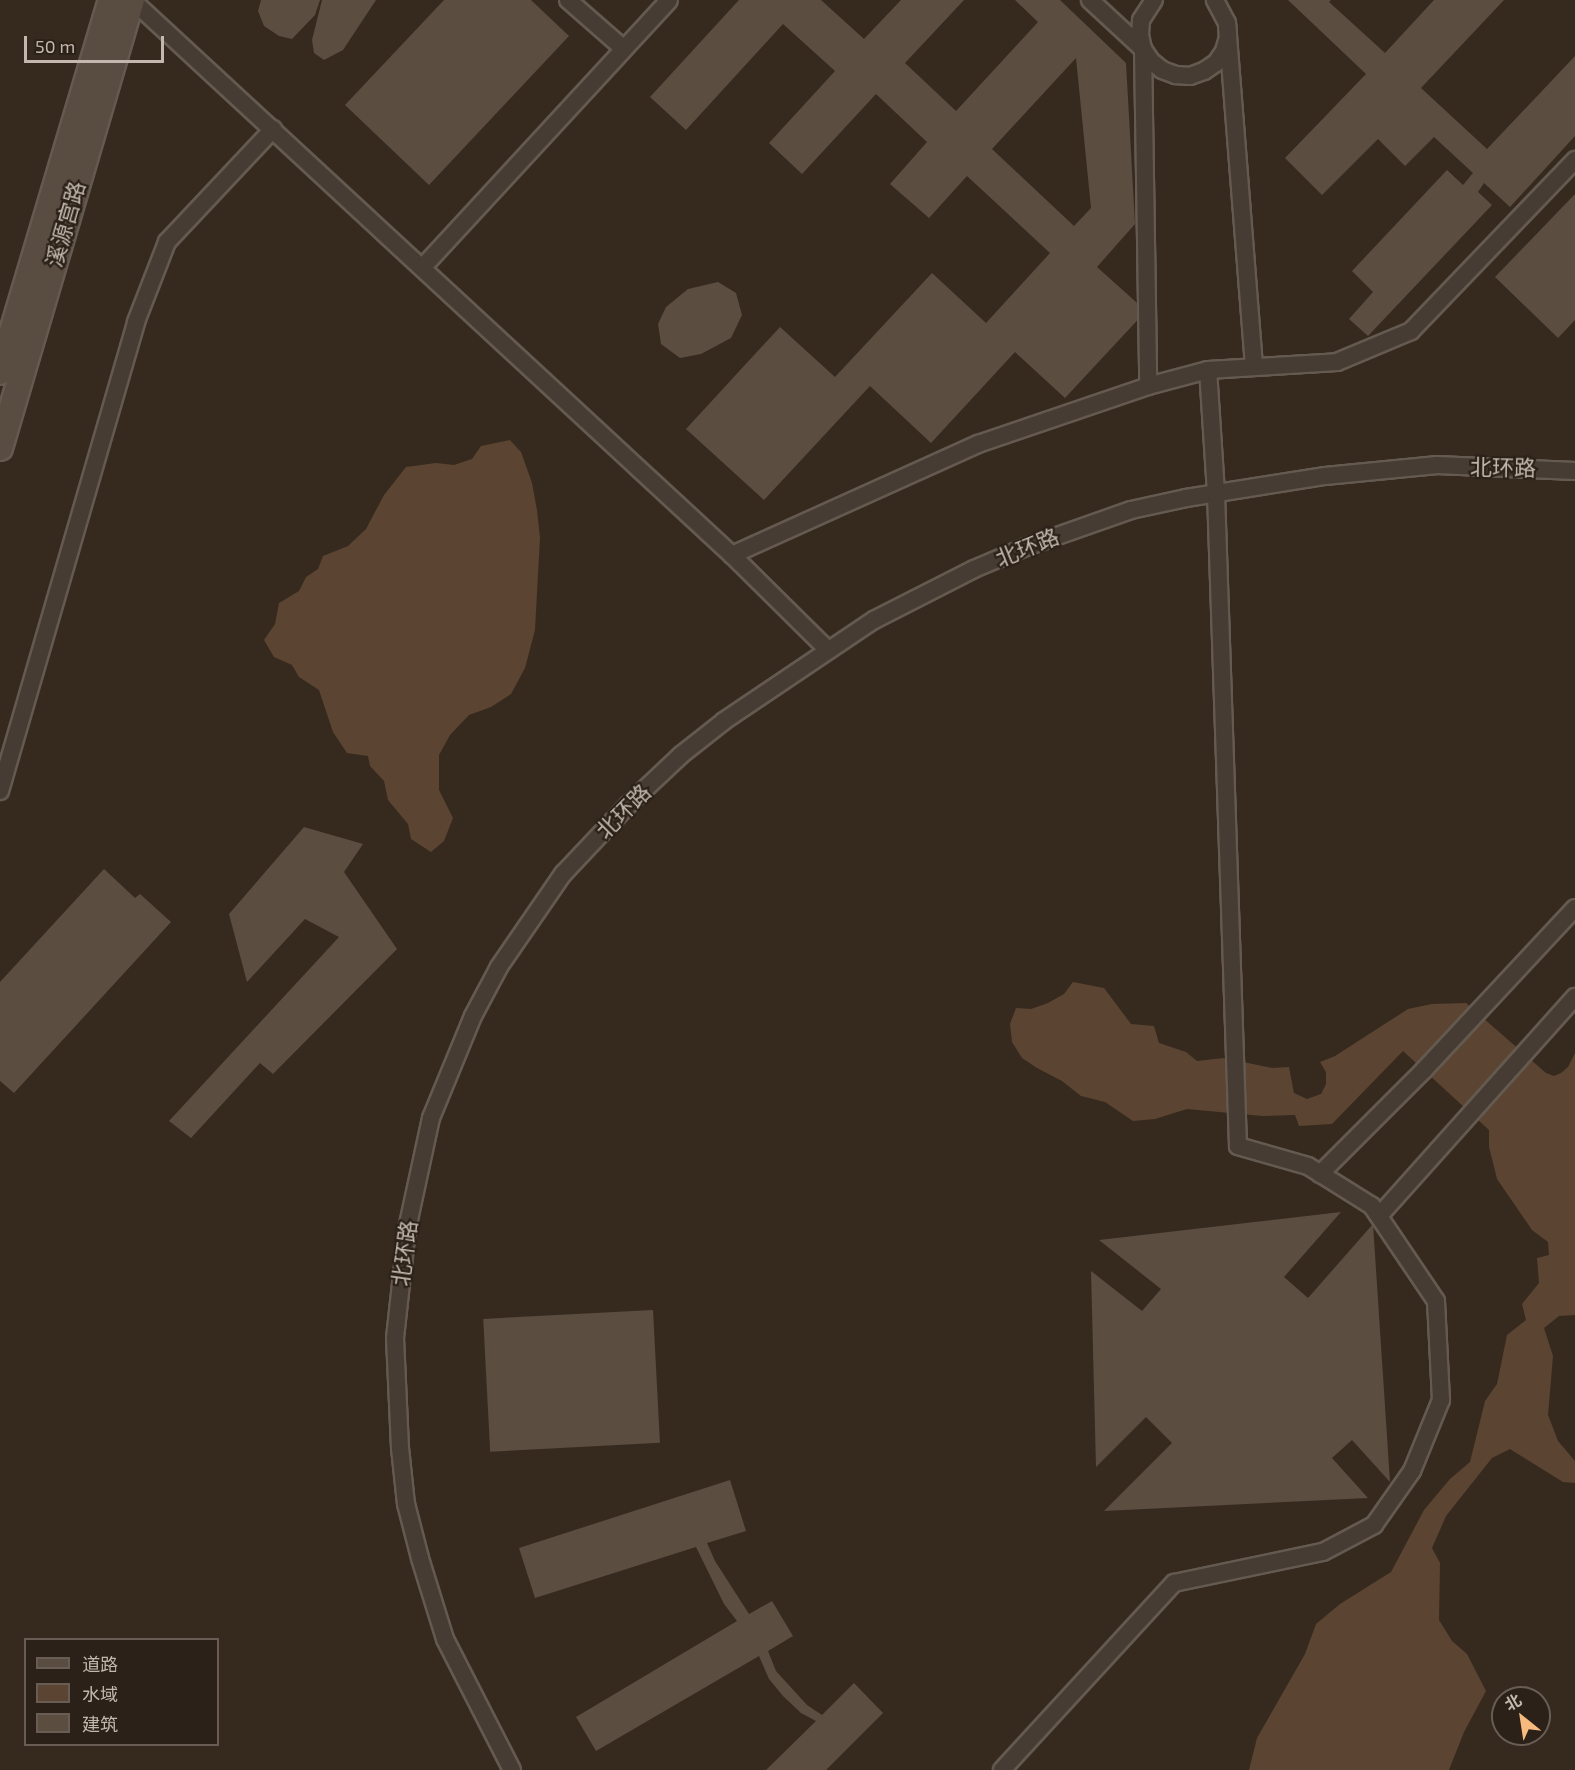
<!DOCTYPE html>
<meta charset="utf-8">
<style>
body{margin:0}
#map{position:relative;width:1575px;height:1770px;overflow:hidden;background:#362a1f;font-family:"Exo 2","Noto Sans SC",sans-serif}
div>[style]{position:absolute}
.water>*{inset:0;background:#5b4431}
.building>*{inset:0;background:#5b4d40;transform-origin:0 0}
.roads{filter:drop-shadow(2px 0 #645a50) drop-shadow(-2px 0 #645a50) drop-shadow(0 2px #645a50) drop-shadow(0 -2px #645a50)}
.street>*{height:16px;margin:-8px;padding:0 8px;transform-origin:8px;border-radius:8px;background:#463c33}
.secondary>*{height:24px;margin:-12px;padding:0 12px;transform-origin:12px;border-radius:12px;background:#594d41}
span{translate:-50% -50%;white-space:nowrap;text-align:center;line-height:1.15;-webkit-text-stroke:4.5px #2b2118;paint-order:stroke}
.street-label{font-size:22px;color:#c3b8ad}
.legend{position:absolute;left:24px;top:1638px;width:195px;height:108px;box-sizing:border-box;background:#2b2118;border:2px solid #685d54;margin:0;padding:8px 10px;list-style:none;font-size:18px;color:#c3b8ad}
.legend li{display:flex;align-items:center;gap:12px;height:30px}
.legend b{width:30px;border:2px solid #685d54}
.north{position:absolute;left:1491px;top:1686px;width:60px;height:60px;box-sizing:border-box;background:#2b2118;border:2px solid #685d54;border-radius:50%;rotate:330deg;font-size:16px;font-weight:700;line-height:24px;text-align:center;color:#c3b8ad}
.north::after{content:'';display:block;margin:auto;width:21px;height:27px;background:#f6ba7f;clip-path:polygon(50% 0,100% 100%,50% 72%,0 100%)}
.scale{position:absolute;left:24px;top:36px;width:140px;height:27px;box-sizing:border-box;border:3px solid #c3b8ad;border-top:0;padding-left:8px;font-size:18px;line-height:21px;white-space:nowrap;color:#c3b8ad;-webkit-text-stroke:4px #2b2118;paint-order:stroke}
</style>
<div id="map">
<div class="water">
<div style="clip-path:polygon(510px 440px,521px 452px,532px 483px,537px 510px,540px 538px,535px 630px,525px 668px,511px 694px,491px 707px,469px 715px,450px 735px,439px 755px,439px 790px,453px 818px,444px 841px,431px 852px,411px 839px,408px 824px,388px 800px,384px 781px,370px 766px,368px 756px,347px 753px,333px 732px,319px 690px,299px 677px,292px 665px,274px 657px,264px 640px,275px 624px,279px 603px,299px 591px,306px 577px,318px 569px,323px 556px,348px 546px,366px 529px,384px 495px,406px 467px,436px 463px,454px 465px,472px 459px,481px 446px)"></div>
<div style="clip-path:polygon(1073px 982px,1104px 988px,1131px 1024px,1154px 1026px,1159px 1043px,1186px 1052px,1197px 1061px,1224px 1058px,1272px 1068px,1289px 1067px,1294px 1093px,1307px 1099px,1321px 1094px,1326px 1084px,1326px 1072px,1320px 1062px,1335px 1056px,1408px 1009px,1432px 1004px,1466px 1003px,1546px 1073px,1554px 1076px,1561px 1073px,1568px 1067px,1575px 1053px,1575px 1315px,1559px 1316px,1544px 1328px,1553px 1356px,1548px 1415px,1558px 1441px,1575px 1461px,1575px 1483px,1563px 1482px,1510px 1449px,1492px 1458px,1446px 1516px,1432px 1548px,1440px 1563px,1439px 1620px,1452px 1641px,1467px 1654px,1486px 1691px,1464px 1732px,1449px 1770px,1249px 1770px,1257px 1738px,1305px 1654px,1316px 1624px,1340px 1604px,1391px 1572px,1424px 1510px,1450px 1479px,1470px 1462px,1485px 1401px,1497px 1384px,1507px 1335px,1526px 1320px,1522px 1304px,1539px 1283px,1537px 1258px,1549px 1255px,1548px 1242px,1532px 1230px,1497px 1179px,1489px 1147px,1489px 1130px,1403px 1051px,1332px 1124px,1299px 1126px,1295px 1115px,1262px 1116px,1187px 1109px,1155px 1119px,1133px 1121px,1105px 1102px,1081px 1096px,1062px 1081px,1037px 1068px,1022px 1058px,1012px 1042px,1010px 1024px,1016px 1008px,1031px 1009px,1048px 1003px,1064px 994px)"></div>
</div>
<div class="building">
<div style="clip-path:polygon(261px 0,320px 0,315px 15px,292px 39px,279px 36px,264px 26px,258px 11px)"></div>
<div style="clip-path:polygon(322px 0,376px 0,343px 50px,324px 60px,314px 53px,312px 40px)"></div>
<div style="clip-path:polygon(444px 0,531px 0,569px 36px,429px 185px,345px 105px)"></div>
<div style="clip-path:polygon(evenodd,739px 0,821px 0,864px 39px,901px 0,964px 0,905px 63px,956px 111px,1038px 22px,1015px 0,1060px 0,1126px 63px,1135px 224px,1097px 267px,1146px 311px,1065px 398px,1015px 352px,931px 443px,870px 386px,764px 500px,686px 429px,780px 327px,835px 377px,932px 273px,986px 323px,1050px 253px,967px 176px,929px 218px,890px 184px,927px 142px,876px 94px,802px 174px,769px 143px,835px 71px,783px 24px,686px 130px,650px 97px,739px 0,1076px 58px,1091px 208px,1074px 226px,992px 149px,1076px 58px)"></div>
<div style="clip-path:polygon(1288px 0,1331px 0,1329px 2px,1385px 53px,1434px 0,1504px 0,1421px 88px,1487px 149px,1575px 56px,1575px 136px,1510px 207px,1484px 183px,1478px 192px,1492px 205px,1368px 336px,1349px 319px,1373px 292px,1352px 271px,1447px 170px,1463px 185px,1473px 173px,1434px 137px,1405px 166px,1378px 139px,1322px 195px,1285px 158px,1366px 74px)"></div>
<div style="clip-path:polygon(1575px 194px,1575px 320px,1558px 338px,1495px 277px)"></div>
<div style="clip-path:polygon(718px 282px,736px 293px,742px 315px,731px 338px,701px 354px,680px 358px,661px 344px,658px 324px,666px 307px,688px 289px)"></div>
<div style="clip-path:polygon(304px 827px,363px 844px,344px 872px,397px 949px,273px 1074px,260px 1063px,191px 1138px,169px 1121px,339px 937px,305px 919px,247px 982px,229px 914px)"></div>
<div style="clip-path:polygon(104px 869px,135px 898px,140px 894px,171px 922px,14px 1093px,0 1081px,0 982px)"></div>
<div style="clip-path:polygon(1341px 1212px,1284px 1277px,1308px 1298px,1373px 1224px,1390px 1482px,1352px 1440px,1332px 1458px,1368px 1498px,1104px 1511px,1172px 1443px,1146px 1417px,1096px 1467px,1091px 1271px,1142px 1311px,1161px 1289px,1099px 1240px)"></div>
<div style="left:653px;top:1310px;width:133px;height:170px;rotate:87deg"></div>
<div style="clip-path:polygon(730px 1480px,746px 1531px,707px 1543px,715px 1561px,749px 1614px,772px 1601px,793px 1636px,768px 1651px,776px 1671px,807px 1705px,822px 1715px,854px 1683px,883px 1713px,826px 1770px,766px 1770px,816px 1721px,801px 1713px,783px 1696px,769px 1679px,759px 1656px,596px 1751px,576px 1717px,737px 1621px,724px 1604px,696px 1547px,535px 1598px,519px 1548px)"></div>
</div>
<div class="roads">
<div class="street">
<div style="left:132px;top:0;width:817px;rotate:42.77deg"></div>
<div style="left:732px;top:555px;width:134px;rotate:44.7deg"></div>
<div style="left:568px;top:0;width:74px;rotate:41.2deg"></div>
<div style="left:1090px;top:0;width:72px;rotate:42.8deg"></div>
<div style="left:1143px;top:49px;width:337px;rotate:89.1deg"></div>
<div style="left:1154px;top:0;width:24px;rotate:123deg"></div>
<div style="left:1141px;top:20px;width:15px;rotate:94deg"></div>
<div style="left:1140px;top:35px;width:14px;rotate:78deg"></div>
<div style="left:1143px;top:49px;width:14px;rotate:56deg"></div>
<div style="left:1151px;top:61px;width:14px;rotate:39deg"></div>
<div style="left:1162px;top:70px;width:15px;rotate:20deg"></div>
<div style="left:1176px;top:75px;width:14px;rotate:4deg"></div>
<div style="left:1190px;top:76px;width:15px;rotate:-20deg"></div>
<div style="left:1204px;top:71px;width:14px;rotate:-34deg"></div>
<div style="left:1216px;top:63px;width:14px;rotate:-56deg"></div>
<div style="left:1224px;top:51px;width:15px;rotate:-74deg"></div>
<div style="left:1228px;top:37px;width:14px;rotate:-94deg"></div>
<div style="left:1227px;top:23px;width:26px;rotate:-118deg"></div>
<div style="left:1227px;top:23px;width:345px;rotate:85.5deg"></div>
<div style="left:422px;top:268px;width:364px;rotate:-47.3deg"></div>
<div style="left:732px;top:555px;width:270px;rotate:-24.3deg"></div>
<div style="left:978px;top:444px;width:180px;rotate:-18.8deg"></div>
<div style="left:1148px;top:386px;width:62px;rotate:-14.9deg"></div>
<div style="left:1208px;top:370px;width:129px;rotate:-3.5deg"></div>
<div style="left:1337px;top:362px;width:80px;rotate:-22.7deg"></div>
<div style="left:1411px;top:331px;width:237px;rotate:-46.2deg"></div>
<div style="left:0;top:791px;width:488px;rotate:-73.8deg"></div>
<div style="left:136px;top:322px;width:86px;rotate:-68.8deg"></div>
<div style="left:167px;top:242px;width:155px;rotate:-46.8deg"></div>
<div style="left:1320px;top:1174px;width:146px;rotate:-45deg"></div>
<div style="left:1423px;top:1071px;width:223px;rotate:-47deg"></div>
<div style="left:1379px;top:1216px;width:294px;rotate:-48.2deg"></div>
<div style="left:512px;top:1770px;width:147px;rotate:-117.1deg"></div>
<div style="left:445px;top:1639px;width:85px;rotate:-107.2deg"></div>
<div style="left:420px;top:1558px;width:56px;rotate:-104.5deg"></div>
<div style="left:406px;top:1504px;width:56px;rotate:-96.1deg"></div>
<div style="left:400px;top:1448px;width:110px;rotate:-92.6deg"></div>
<div style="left:395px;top:1338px;width:110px;rotate:-83.7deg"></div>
<div style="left:407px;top:1229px;width:114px;rotate:-77.8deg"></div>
<div style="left:431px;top:1118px;width:110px;rotate:-67.6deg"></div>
<div style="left:473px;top:1016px;width:55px;rotate:-62deg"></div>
<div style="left:499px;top:967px;width:113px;rotate:-55.5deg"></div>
<div style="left:563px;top:874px;width:96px;rotate:-46.7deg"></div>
<div style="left:629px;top:804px;width:71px;rotate:-43.3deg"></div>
<div style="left:681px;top:755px;width:55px;rotate:-38.3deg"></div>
<div style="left:724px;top:721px;width:181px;rotate:-34deg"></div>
<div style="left:874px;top:620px;width:112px;rotate:-27deg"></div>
<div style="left:974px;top:569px;width:56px;rotate:-22.9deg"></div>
<div style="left:1026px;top:547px;width:111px;rotate:-19.4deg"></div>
<div style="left:1131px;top:510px;width:56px;rotate:-12.3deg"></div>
<div style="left:1186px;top:498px;width:141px;rotate:-9deg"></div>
<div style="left:1325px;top:476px;width:113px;rotate:-5.6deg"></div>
<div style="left:1437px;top:465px;width:138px;rotate:2.5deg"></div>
<div style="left:1002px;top:1770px;width:254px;rotate:-47.4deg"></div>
<div style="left:1174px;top:1583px;width:152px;rotate:-11.8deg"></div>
<div style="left:1323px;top:1552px;width:58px;rotate:-27.9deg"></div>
<div style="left:1374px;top:1525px;width:66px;rotate:-54.9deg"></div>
<div style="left:1412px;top:1471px;width:77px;rotate:-67.8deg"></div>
<div style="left:1441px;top:1400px;width:99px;rotate:-92.9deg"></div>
<div style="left:1436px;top:1301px;width:115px;rotate:-124deg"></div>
<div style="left:1372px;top:1206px;width:75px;rotate:-148deg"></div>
<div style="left:1308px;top:1166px;width:73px;rotate:-164.1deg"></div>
<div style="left:1238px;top:1146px;width:653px;rotate:-91.93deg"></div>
<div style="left:1216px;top:493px;width:123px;rotate:-93.7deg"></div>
</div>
<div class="secondary">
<div style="left:0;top:372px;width:388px;rotate:-73.4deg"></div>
<div style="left:0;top:448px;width:467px;rotate:-73.6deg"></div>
</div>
</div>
<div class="street-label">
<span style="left:65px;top:224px;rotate:-74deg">溪源宫路</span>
<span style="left:1503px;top:467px;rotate:1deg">北环路</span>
<span style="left:1027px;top:547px;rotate:-22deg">北环路</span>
<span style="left:623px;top:811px;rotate:-45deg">北环路</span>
<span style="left:404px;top:1253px;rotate:-82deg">北环路</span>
</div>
<ul class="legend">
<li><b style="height:8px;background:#594d41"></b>道路</li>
<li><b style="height:16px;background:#5b4431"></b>水域</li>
<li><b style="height:16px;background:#5b4d40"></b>建筑</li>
</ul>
<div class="north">北</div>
<div class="scale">50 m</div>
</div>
